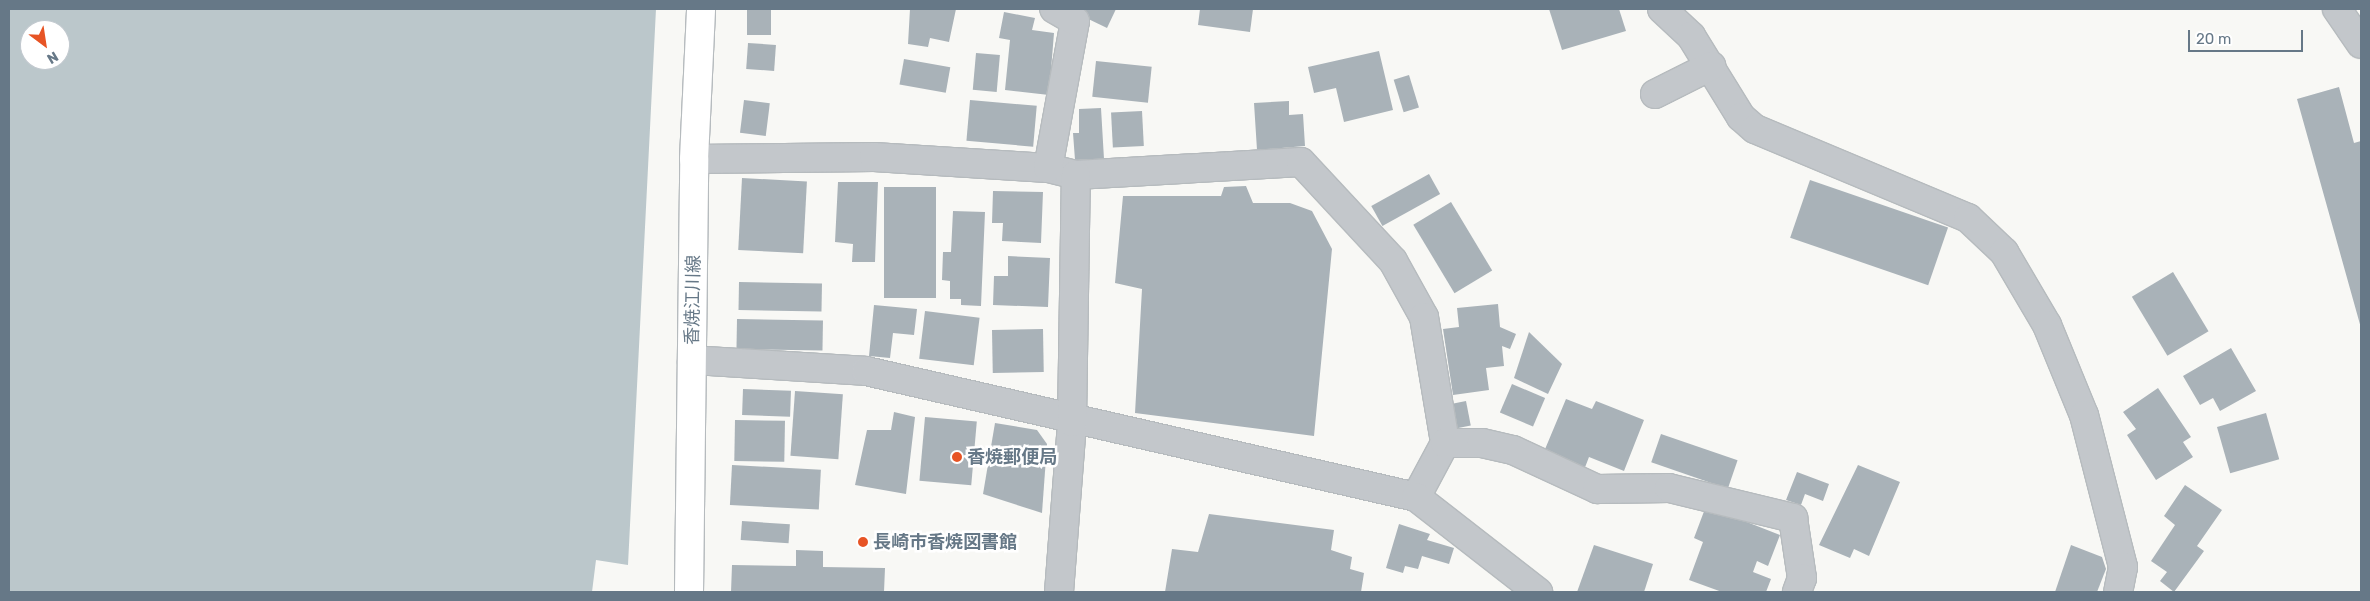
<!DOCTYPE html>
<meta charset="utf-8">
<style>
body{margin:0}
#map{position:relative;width:2370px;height:601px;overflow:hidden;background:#f8f8f5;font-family:Rubik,"Noto Sans JP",sans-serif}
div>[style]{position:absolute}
.water>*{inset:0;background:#bbc7cb}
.building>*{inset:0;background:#a9b2b8;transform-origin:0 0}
.roads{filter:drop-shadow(1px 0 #b6bbbe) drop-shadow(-1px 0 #b6bbbe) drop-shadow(0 1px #b6bbbe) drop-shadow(0 -1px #b6bbbe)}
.minor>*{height:28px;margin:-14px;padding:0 14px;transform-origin:14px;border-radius:14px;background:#c3c7cb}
.major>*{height:28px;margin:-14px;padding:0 14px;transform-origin:14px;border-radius:14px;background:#fff}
.dots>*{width:14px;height:14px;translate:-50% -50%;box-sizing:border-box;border:2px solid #fff;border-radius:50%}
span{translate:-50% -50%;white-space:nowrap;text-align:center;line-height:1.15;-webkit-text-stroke:5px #fff;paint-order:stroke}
.street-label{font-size:18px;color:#667887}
.poi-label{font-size:18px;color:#667887;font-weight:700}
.left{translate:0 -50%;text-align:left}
.frame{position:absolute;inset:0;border:10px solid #667887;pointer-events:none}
.north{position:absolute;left:20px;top:20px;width:50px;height:50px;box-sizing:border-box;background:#fff;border:1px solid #c2c9cf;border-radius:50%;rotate:149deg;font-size:14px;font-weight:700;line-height:20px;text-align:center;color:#667887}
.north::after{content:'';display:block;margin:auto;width:18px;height:22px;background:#e75425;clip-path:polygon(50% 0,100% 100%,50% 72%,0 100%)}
.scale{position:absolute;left:2188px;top:30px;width:115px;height:22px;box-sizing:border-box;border:2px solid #667887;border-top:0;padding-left:6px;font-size:15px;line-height:18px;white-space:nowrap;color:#667887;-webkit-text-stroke:4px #fff;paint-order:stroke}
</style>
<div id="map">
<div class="water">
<div style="clip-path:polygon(evenodd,9px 9px,656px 9px,628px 565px,596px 560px,592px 592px,9px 592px,9px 9px,30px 30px,60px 30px,60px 60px,30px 60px,30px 30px)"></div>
</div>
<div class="building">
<div style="left:747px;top:9px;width:24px;height:26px"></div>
<div style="clip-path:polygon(910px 9px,956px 9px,949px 42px,930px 38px,928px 47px,908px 44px)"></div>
<div style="clip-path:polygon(1080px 9px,1116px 9px,1107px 28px,1078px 14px)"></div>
<div style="clip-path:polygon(1200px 9px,1253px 9px,1250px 32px,1198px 25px)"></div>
<div style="clip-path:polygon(1549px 9px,1619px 9px,1626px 31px,1562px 50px)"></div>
<div style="clip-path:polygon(1004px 12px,1035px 18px,1032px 30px,1054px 33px,1049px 95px,1005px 90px,1010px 40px,999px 38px)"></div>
<div style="left:748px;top:43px;width:28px;height:26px;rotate:4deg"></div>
<div style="clip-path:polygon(1379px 51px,1393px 110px,1344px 122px,1336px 88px,1314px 93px,1308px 67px)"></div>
<div style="left:976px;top:53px;width:24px;height:37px;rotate:5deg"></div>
<div style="left:904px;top:59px;width:47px;height:26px;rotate:10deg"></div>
<div style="left:1096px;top:61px;width:56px;height:36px;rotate:6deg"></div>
<div style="left:1409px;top:75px;width:34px;height:16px;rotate:73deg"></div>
<div style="clip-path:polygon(2339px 87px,2354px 143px,2361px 141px,2361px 328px,2297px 99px)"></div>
<div style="left:744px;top:100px;width:26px;height:33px;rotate:7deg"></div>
<div style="left:970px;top:100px;width:67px;height:41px;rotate:5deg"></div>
<div style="clip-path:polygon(1289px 101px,1289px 115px,1303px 114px,1305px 146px,1257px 150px,1254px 103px)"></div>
<div style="clip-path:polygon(1101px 108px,1104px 159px,1075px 160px,1073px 133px,1079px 133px,1079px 109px)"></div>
<div style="left:1142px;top:111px;width:35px;height:31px;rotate:87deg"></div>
<div style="left:1429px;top:174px;width:23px;height:66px;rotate:61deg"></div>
<div style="left:742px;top:178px;width:65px;height:72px;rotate:3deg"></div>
<div style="left:1810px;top:180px;width:146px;height:61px;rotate:19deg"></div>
<div style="clip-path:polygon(838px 182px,878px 182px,875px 262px,852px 262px,853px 244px,835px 242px)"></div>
<div style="clip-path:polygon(1246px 186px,1253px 203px,1290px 203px,1312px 211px,1332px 249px,1314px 436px,1135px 413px,1142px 289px,1115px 283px,1123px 196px,1221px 196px,1224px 187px)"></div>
<div style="left:884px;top:187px;width:52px;height:111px"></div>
<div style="clip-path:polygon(993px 191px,1043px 192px,1041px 243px,1002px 241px,1003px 223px,992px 223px)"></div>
<div style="left:1451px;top:202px;width:80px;height:44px;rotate:59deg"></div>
<div style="clip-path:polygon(953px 211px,985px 212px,981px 306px,961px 305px,961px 299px,950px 299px,950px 281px,942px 280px,943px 252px,951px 252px)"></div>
<div style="clip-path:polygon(1008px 256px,1050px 258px,1048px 307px,993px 305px,994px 276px,1008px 276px)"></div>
<div style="left:2173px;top:272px;width:69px;height:48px;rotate:59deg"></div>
<div style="left:739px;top:282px;width:83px;height:28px;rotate:1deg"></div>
<div style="clip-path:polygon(1498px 304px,1500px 327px,1516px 334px,1510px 349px,1502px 346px,1504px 366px,1486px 368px,1489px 390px,1453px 395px,1443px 329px,1459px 327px,1457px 308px)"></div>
<div style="clip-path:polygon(874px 305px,917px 309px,914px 335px,893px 333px,890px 358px,869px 356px)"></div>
<div style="left:925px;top:311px;width:55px;height:48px;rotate:7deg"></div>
<div style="left:737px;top:319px;width:86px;height:30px;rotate:1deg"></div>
<div style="left:1043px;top:329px;width:43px;height:51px;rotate:89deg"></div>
<div style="clip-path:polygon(1529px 332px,1562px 364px,1548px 394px,1514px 378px)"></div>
<div style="clip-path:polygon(2231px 348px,2256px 391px,2220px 411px,2213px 398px,2200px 405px,2183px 376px)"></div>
<div style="left:1512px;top:384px;width:36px;height:31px;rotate:23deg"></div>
<div style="clip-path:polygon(2158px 388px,2191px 437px,2183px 442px,2193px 457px,2156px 480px,2127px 435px,2136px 429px,2123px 412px)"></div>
<div style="left:743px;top:389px;width:48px;height:26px;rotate:2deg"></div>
<div style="left:795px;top:391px;width:48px;height:65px;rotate:4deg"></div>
<div style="clip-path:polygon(1566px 399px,1592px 409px,1596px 401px,1644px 420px,1624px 471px,1589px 457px,1584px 470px,1543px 454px)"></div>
<div style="left:1466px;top:401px;width:25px;height:14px;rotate:79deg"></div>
<div style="clip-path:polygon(894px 412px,915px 417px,906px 494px,855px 485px,867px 430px,891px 430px)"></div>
<div style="left:2266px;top:413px;width:48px;height:51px;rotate:74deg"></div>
<div style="left:925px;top:417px;width:52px;height:64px;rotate:5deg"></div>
<div style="left:735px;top:420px;width:50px;height:41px;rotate:1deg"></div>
<div style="clip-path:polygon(995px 423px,1037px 430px,1047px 444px,1042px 513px,983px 494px)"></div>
<div style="left:1661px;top:434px;width:81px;height:30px;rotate:19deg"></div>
<div style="left:732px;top:465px;width:89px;height:40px;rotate:3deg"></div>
<div style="clip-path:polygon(1858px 465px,1900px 482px,1869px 556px,1854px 549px,1850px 558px,1819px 545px)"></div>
<div style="clip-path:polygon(1797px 472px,1829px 484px,1823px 501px,1805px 494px,1801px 505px,1786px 500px)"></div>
<div style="clip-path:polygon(2185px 485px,2222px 510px,2197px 546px,2204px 551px,2174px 592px,2160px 581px,2167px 572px,2151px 561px,2175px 525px,2164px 516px)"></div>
<div style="clip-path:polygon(1706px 506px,1780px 535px,1768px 566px,1757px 561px,1753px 572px,1771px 579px,1766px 592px,1722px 592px,1689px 580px,1703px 542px,1694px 538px)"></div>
<div style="clip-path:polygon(1209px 514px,1334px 530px,1331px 550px,1352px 557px,1350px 569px,1364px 573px,1361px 592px,1165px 592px,1172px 549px,1198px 552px)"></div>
<div style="left:742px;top:521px;width:48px;height:19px;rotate:4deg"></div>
<div style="clip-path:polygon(1399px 524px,1430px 534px,1427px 540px,1454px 548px,1449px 564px,1422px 556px,1418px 569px,1405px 566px,1403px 573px,1386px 568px)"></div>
<div style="clip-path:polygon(1594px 545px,1653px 564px,1644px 592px,1577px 592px)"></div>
<div style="clip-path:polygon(2071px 545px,2102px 557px,2106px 569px,2097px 592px,2055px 592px)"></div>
<div style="clip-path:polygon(796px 550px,823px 551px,823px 567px,885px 568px,884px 592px,731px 592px,732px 565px,796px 566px)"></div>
</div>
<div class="roads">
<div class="minor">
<div style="left:1662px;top:9px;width:40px;rotate:43deg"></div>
<div style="left:1691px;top:36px;width:95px;rotate:58.3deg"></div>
<div style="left:1741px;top:117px;width:18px;rotate:41deg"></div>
<div style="left:1755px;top:129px;width:231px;rotate:22.7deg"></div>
<div style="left:1968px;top:218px;width:50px;rotate:43.4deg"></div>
<div style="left:2004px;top:252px;width:85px;rotate:59.5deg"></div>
<div style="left:2047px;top:325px;width:97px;rotate:67.7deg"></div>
<div style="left:2084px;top:415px;width:157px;rotate:75.6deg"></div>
<div style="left:2123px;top:567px;width:25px;rotate:101deg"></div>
<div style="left:2337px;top:9px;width:42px;rotate:55.6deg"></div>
<div style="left:1655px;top:94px;width:63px;rotate:-26.6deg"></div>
<div style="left:694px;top:159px;width:180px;rotate:-0.6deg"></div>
<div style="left:874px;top:157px;width:174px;rotate:3.6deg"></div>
<div style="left:1048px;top:168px;width:29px;rotate:14deg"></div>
<div style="left:1076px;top:175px;width:225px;rotate:-3.3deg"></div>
<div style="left:1301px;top:162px;width:135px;rotate:47.1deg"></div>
<div style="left:1393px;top:261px;width:64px;rotate:61deg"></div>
<div style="left:1424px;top:317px;width:128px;rotate:80.5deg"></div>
<div style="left:1445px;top:443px;width:61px;rotate:118.2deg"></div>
<div style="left:1048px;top:168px;width:149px;rotate:-79.6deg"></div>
<div style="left:1075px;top:21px;width:24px;rotate:-150deg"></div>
<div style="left:692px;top:360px;width:174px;rotate:3.6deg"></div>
<div style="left:866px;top:371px;width:564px;rotate:12.9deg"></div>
<div style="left:1416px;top:497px;width:155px;rotate:37.9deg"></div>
<div style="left:1445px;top:443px;width:37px"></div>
<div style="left:1482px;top:443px;width:32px;rotate:13deg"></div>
<div style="left:1513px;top:450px;width:93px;rotate:24.9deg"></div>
<div style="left:1597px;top:489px;width:72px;rotate:-0.8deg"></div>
<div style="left:1669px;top:488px;width:128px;rotate:13.6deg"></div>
<div style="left:1793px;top:518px;width:61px;rotate:81.5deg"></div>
<div style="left:1802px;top:578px;width:15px;rotate:110deg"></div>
<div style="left:1059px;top:592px;width:170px;rotate:-85.6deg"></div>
<div style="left:1072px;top:422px;width:247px;rotate:-89.1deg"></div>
</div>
<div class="major">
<div style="left:689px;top:592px;width:433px;rotate:-89.3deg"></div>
<div style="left:694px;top:159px;width:150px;rotate:-87.3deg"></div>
</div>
</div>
<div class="dots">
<div style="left:957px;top:457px;background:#e75425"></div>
<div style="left:863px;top:542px;background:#e75425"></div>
</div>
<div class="street-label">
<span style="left:693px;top:300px;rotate:-89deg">香焼江川線</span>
</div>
<div class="poi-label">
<span class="left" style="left:967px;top:457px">香焼郵便局</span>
<span class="left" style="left:873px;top:542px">長崎市香焼図書館</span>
</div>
<div class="frame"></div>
<div class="north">N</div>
<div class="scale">20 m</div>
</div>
